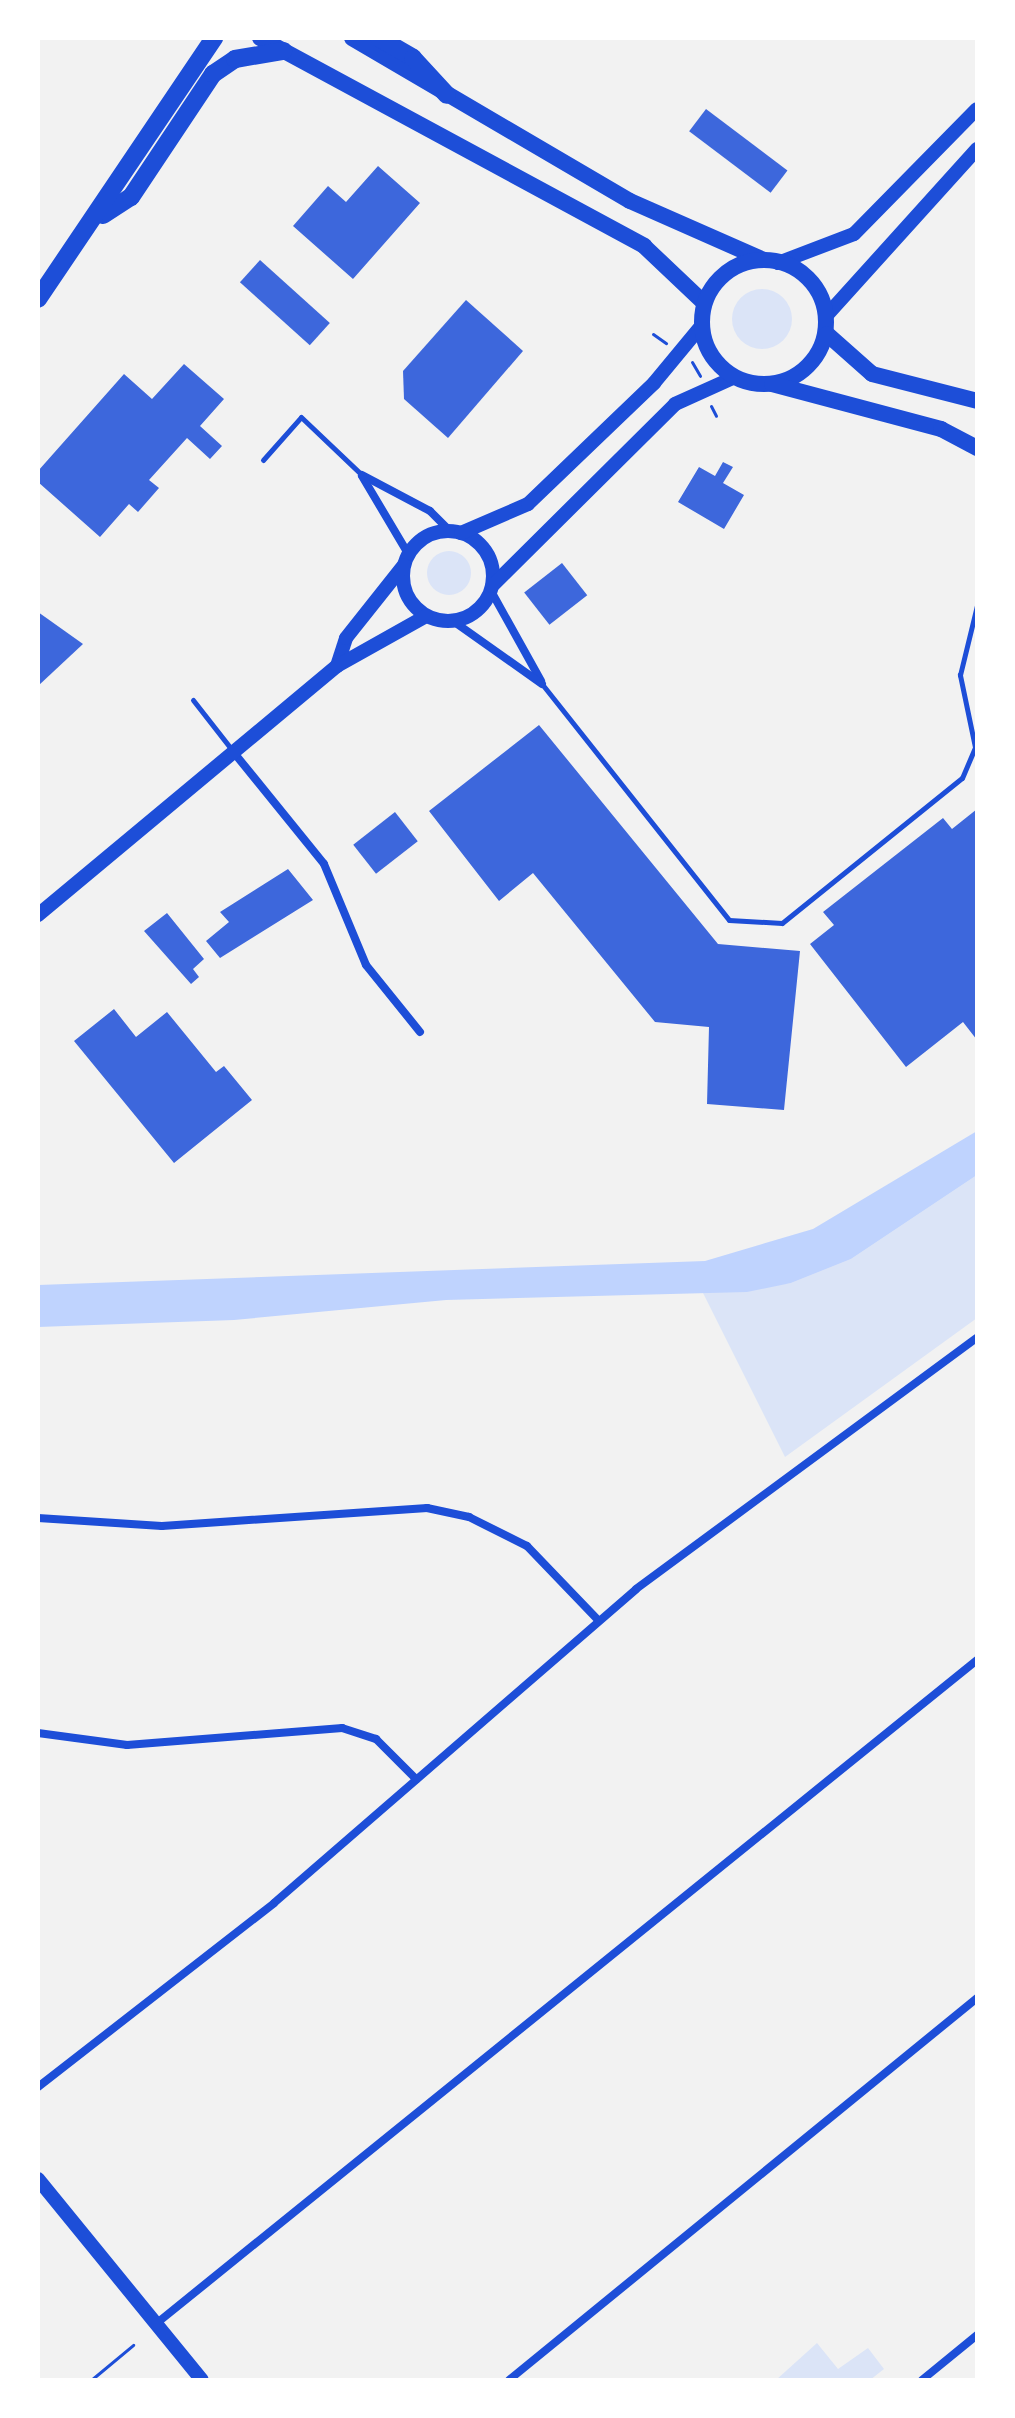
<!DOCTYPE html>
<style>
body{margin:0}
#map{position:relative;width:1015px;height:2418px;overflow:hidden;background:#f2f2f2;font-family:Cabin,sans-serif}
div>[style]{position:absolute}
.green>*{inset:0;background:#dbe4f7}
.round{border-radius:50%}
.water>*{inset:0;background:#bfd3fe}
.building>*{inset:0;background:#3d67dc;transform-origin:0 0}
.path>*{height:3px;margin:-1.5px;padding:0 1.5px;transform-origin:1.5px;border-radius:1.5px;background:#1d4ed8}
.service>*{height:5px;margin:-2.5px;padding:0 2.5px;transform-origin:2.5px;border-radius:2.5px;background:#1d4ed8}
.minor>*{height:8px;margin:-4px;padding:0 4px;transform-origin:4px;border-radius:4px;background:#1d4ed8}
.secondary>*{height:14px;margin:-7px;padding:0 7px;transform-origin:7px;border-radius:7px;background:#1d4ed8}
.secondary>.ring{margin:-7px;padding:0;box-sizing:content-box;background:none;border:14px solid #1d4ed8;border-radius:50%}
.primary>*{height:16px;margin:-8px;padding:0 8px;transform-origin:8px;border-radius:8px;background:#1d4ed8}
.primary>.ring{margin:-8px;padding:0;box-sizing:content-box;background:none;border:16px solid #1d4ed8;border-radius:50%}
.motorway>*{height:18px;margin:-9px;padding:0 9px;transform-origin:9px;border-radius:9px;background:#1d4ed8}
span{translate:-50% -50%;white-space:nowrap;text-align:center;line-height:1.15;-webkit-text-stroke:6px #fff;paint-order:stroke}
.frame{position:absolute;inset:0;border:40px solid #fff;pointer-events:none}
</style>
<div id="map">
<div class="green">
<div class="round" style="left:732px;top:289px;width:60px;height:60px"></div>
<div class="round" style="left:427px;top:551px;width:44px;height:44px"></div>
<div style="clip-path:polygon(977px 1175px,977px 1318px,785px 1457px,703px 1293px,791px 1283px,851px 1259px)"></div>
<div style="clip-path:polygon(817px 2343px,838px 2369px,868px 2348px,884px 2369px,870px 2380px,776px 2380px)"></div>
</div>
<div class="water">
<div style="clip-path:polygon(977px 1131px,977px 1175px,851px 1259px,791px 1283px,747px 1292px,446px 1300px,234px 1320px,38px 1327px,38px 1285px,705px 1261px,813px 1229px)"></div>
</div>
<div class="building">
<div style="left:706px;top:109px;width:102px;height:28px;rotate:37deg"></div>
<div style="clip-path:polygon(378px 166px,420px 203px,353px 279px,293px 226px,328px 186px,346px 202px)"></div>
<div style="left:260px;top:260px;width:94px;height:30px;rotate:42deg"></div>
<div style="clip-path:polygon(466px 300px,523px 351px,448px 438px,404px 399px,403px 371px)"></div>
<div style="clip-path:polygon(184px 364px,224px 399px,200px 426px,222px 446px,210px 459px,187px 438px,149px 480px,159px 488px,138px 512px,129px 504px,100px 537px,38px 482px,38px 471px,124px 374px,152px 399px)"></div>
<div style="clip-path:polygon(723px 462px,733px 467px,723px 483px,744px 495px,724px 529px,678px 502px,699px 467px,715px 476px)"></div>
<div style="left:562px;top:563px;width:41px;height:48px;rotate:52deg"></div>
<div style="clip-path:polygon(38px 612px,83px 644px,38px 686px)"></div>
<div style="clip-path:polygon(539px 725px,718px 944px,800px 951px,784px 1110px,707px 1104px,709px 1027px,655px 1022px,533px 873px,499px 901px,429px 811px)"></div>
<div style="clip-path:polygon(977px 809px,977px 1040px,963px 1022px,906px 1067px,810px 944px,834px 925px,823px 912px,943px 818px,952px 829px)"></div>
<div style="left:395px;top:812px;width:37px;height:53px;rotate:52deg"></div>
<div style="clip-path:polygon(288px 869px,313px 900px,220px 958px,206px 941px,229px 922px,220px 912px)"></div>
<div style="clip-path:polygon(167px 913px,204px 959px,193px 969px,199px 977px,191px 984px,144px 931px)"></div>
<div style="clip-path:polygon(114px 1009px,136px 1037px,167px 1012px,216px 1072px,224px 1066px,252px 1100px,174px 1163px,74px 1041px)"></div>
</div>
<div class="path">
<div style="left:653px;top:334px;width:16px;rotate:35deg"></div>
<div style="left:692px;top:362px;width:16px;rotate:60deg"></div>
<div style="left:711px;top:406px;width:11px;rotate:63deg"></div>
<div style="left:91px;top:2380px;width:55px;rotate:-39.8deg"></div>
</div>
<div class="service">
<div style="left:263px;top:460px;width:57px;rotate:-48.5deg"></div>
<div style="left:301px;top:417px;width:84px;rotate:43.6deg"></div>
<div style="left:542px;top:684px;width:301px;rotate:51.6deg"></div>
<div style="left:729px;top:920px;width:53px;rotate:3.2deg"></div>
<div style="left:782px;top:923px;width:231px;rotate:-38.9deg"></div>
<div style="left:962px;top:778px;width:34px;rotate:-67deg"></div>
<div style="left:975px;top:747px;width:74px;rotate:-101.8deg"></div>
<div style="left:960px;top:675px;width:72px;rotate:-76.3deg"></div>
<div style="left:193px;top:700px;width:63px;rotate:52deg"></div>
</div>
<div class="minor">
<div style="left:362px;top:475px;width:77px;rotate:27.9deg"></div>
<div style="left:430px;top:511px;width:28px;rotate:45deg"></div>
<div style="left:362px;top:476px;width:92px;rotate:59.3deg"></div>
<div style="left:491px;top:591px;width:103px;rotate:60.9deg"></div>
<div style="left:453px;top:621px;width:109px;rotate:35.3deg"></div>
<div style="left:235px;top:754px;width:141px;rotate:51deg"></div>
<div style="left:324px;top:864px;width:109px;rotate:67.4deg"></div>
<div style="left:366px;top:965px;width:86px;rotate:51.1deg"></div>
<div style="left:38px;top:1518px;width:124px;rotate:3.7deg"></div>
<div style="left:162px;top:1526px;width:266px;rotate:-3.9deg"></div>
<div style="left:427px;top:1508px;width:43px;rotate:12.1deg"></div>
<div style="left:469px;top:1517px;width:65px;rotate:26.6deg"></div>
<div style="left:527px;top:1546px;width:103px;rotate:46.2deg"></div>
<div style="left:38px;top:1733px;width:90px;rotate:7.7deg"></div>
<div style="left:127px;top:1745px;width:216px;rotate:-4.5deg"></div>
<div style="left:342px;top:1728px;width:36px;rotate:18deg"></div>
<div style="left:376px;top:1739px;width:57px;rotate:45deg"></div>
<div style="left:38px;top:2087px;width:299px;rotate:-37.9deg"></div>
<div style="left:274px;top:1903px;width:479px;rotate:-40.9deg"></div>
<div style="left:636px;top:1589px;width:423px;rotate:-36.4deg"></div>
<div style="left:157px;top:2323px;width:1054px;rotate:-38.96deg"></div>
<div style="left:509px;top:2380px;width:604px;rotate:-39.22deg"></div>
<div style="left:922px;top:2380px;width:71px;rotate:-39.3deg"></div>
</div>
<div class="secondary">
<div style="left:778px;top:263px;width:81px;rotate:-20.9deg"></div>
<div style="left:854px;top:234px;width:175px;rotate:-45.5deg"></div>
<div style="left:827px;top:315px;width:224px;rotate:-47.9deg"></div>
<div class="ring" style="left:403px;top:531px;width:76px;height:76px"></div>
<div style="left:461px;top:533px;width:73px;rotate:-23.4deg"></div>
<div style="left:528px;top:504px;width:175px;rotate:-43.8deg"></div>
<div style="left:654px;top:383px;width:75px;rotate:-50.4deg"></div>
<div style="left:492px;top:586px;width:258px;rotate:-44.8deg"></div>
<div style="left:675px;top:404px;width:66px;rotate:-24.2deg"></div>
<div style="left:337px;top:666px;width:29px;rotate:-72deg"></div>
<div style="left:346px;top:638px;width:93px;rotate:-51.5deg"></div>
<div style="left:38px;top:915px;width:389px;rotate:-39.8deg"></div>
<div style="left:337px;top:666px;width:102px;rotate:-29.3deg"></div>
<div style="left:38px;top:2179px;width:259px;rotate:50.8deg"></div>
</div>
<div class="primary">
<div style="left:260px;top:38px;width:437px;rotate:28.4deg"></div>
<div style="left:644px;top:246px;width:80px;rotate:43.5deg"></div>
<div style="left:352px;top:38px;width:322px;rotate:30.4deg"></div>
<div style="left:630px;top:201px;width:146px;rotate:23.8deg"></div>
<div class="ring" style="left:702px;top:260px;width:108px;height:108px"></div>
<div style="left:827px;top:334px;width:60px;rotate:41.6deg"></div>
<div style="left:872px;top:374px;width:108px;rotate:14.4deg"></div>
<div style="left:772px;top:384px;width:175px;rotate:14.9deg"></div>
<div style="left:941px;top:429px;width:41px;rotate:27.8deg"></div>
</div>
<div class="motorway">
<div style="left:379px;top:38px;width:39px;rotate:30deg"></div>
<div style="left:413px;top:58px;width:50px;rotate:47.4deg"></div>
<div style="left:103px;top:215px;width:33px;rotate:-33deg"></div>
<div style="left:131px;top:197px;width:148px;rotate:-56.3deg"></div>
<div style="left:213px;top:74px;width:27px;rotate:-34deg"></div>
<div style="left:235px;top:59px;width:49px;rotate:-9.5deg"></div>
<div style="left:38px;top:299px;width:315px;rotate:-56deg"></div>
</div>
<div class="frame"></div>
</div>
